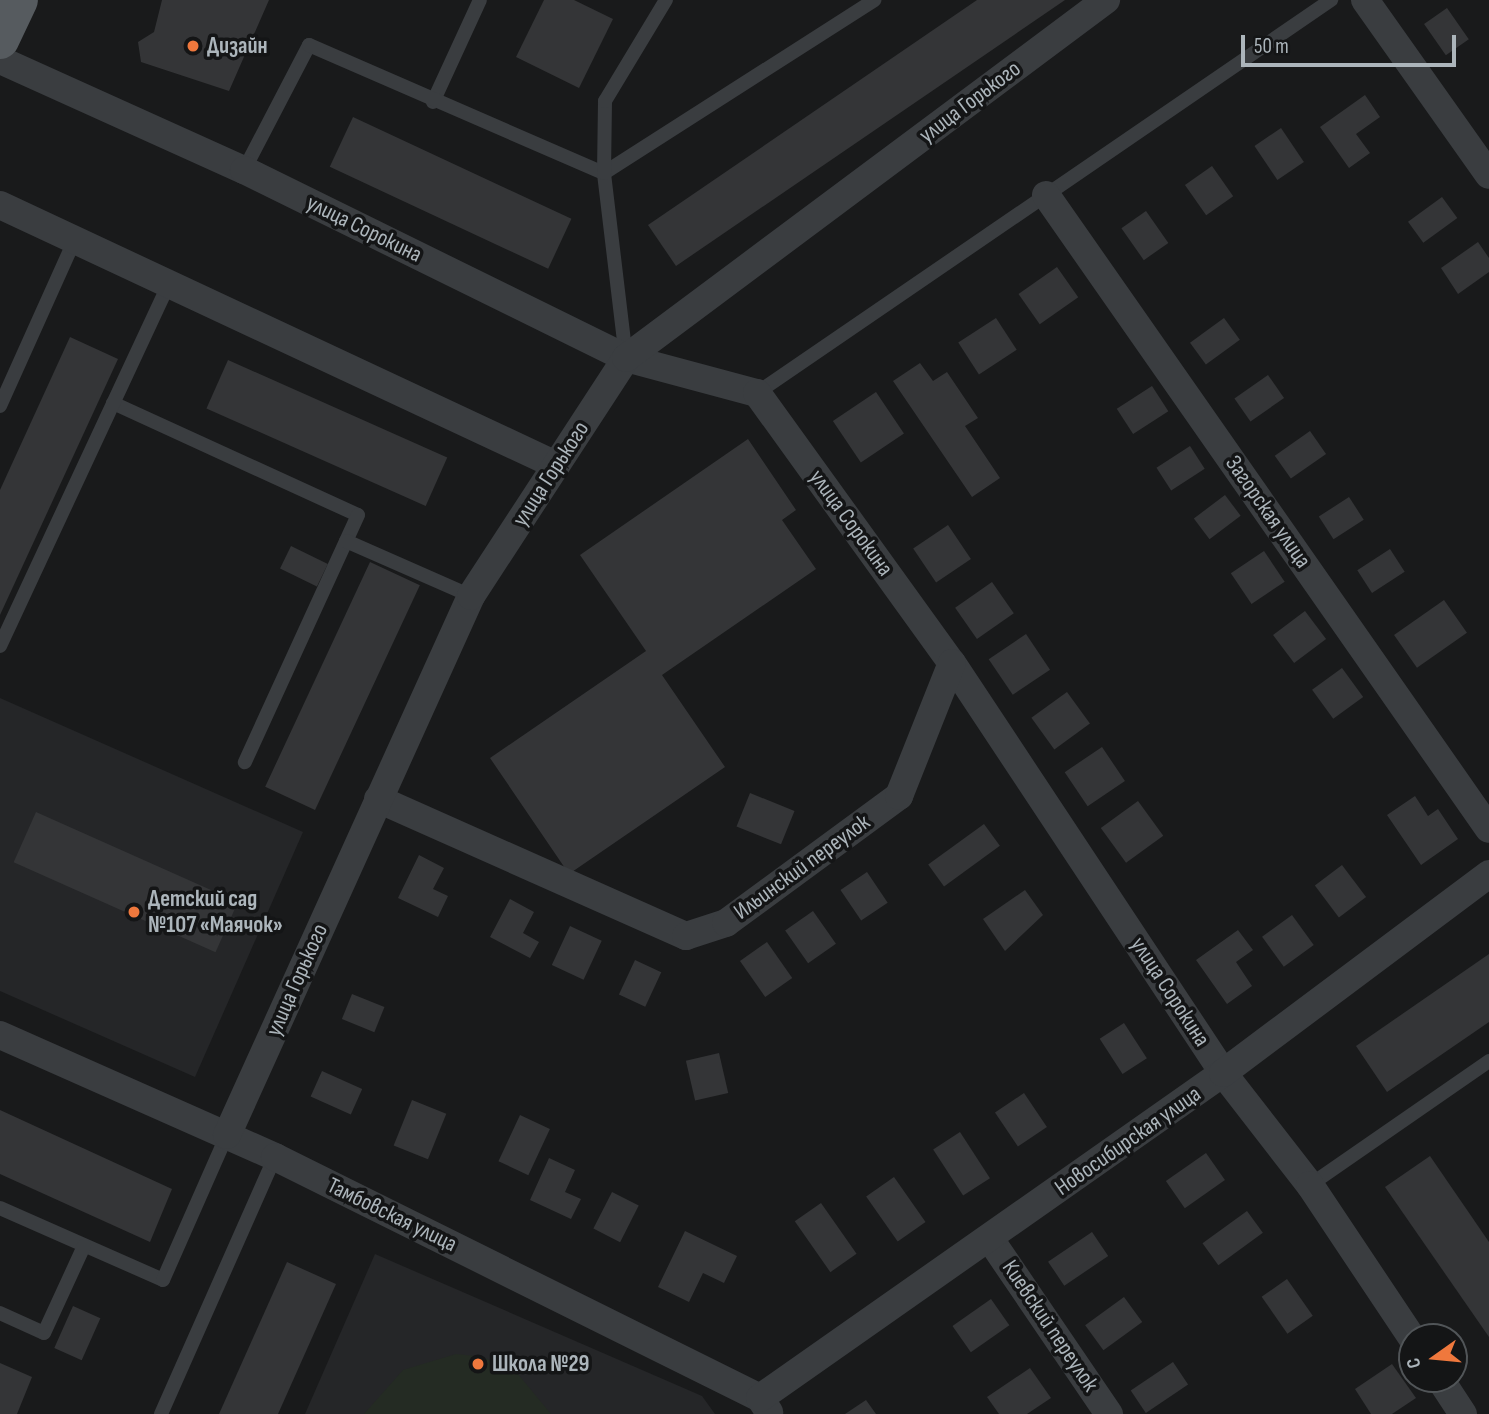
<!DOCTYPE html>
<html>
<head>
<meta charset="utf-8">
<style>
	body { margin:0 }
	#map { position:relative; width:1489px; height:1414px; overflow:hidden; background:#191a1b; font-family:"Sofia Sans Condensed",sans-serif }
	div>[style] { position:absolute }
	.built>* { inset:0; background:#252628 }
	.green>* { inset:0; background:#242b23 }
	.building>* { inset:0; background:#343537; transform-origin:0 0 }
	.service>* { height:14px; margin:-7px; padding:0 7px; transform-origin:7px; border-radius:7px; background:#3a3d40 }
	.minor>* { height:28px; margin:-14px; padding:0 14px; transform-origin:14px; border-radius:14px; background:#3a3d40 }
	.primary>* { height:38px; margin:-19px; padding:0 19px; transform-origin:19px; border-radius:19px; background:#565b5f }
	.dots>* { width:19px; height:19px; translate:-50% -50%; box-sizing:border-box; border:4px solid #141516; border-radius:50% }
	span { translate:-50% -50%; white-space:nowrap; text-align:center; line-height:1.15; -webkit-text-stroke:7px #141516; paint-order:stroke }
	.poi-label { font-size:23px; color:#acb5bb; font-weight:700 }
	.left { translate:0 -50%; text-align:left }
	.street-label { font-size:23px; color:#acb5bb }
	.north { position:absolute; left:1398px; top:1323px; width:70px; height:70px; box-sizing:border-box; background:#141516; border:2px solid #515558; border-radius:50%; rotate:255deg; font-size:19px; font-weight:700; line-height:28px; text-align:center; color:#acb5bb }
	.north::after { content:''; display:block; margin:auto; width:24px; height:32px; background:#ef783d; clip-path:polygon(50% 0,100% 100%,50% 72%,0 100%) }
	.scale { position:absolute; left:1241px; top:35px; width:215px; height:32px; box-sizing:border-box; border:4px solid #acb5bb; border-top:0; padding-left:9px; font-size:21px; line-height:24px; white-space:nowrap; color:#acb5bb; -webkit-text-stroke:5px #141516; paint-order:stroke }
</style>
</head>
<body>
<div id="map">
	<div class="built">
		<div style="clip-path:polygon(0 698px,303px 832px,195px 1077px,0 991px)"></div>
		<div style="clip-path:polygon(375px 1254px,702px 1396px,715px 1414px,305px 1414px)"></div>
	</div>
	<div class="green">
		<div style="clip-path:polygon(456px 1354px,483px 1357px,517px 1373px,551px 1414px,364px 1414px,403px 1370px)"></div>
	</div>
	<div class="building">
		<div style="clip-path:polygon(162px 0,269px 0,229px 91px,141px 62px,138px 42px,154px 32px)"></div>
		<div style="clip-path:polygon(544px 0,574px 0,613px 19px,579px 88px,516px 57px)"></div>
		<div style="clip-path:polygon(977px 0,1065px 0,676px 266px,648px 225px)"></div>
		<div style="left:1447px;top:8px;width:38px;height:28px;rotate:55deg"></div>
		<div style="clip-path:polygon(1365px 95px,1380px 117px,1356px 134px,1370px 153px,1349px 168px,1320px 127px)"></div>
		<div style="left:353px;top:117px;width:241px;height:55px;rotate:25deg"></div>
		<div style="left:1281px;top:128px;width:41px;height:32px;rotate:56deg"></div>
		<div style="left:1212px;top:166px;width:37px;height:33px;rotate:55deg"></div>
		<div style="left:1442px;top:197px;width:26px;height:42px;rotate:54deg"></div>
		<div style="left:1146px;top:211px;width:39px;height:30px;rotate:55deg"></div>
		<div style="clip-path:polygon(1478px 242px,1489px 258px,1489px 272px,1458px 294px,1441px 268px)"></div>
		<div style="left:1057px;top:267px;width:37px;height:47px;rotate:55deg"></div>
		<div style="left:996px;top:318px;width:38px;height:45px;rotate:57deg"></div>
		<div style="left:1224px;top:318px;width:27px;height:42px;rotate:54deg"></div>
		<div style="clip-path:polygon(70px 337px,118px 359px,0 615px,0 490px)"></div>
		<div style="left:228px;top:360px;width:240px;height:53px;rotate:24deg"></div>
		<div style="clip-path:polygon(920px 363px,933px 381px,947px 372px,978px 418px,965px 426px,1000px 478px,972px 497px,893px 381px)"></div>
		<div style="left:1268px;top:375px;width:28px;height:41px;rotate:55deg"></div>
		<div style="left:1152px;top:386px;width:30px;height:42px;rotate:57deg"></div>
		<div style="left:876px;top:392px;width:50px;height:52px;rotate:56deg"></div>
		<div style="left:1310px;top:431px;width:28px;height:43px;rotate:55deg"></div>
		<div style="clip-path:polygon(748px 439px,796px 510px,782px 520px,816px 569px,662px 675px,725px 767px,569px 874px,490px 758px,646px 651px,580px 555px)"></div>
		<div style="left:1190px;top:446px;width:27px;height:40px;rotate:57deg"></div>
		<div style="left:1225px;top:495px;width:26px;height:39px;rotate:53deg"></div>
		<div style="left:1349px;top:497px;width:27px;height:36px;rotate:57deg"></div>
		<div style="left:948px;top:525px;width:41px;height:42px;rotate:56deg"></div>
		<div style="left:291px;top:546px;width:41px;height:25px;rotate:26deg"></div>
		<div style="left:1390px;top:549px;width:27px;height:39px;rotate:57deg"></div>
		<div style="left:1264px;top:551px;width:37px;height:40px;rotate:56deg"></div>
		<div style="left:370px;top:562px;width:55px;height:248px;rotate:25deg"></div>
		<div style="left:992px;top:582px;width:38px;height:45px;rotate:55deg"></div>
		<div style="left:1444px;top:600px;width:40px;height:61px;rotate:55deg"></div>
		<div style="left:1305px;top:611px;width:35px;height:40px;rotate:53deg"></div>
		<div style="left:1026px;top:634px;width:43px;height:45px;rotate:56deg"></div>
		<div style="left:1342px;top:668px;width:36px;height:37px;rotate:54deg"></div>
		<div style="left:1067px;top:692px;width:39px;height:44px;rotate:54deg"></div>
		<div style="left:1102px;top:747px;width:41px;height:45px;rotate:56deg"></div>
		<div style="left:750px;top:793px;width:48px;height:36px;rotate:22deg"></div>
		<div style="clip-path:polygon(1415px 796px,1428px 816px,1438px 809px,1458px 839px,1421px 865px,1387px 815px)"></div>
		<div style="left:1138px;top:801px;width:43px;height:46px;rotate:54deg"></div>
		<div style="left:36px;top:812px;width:221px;height:55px;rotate:24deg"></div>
		<div style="left:984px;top:824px;width:27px;height:69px;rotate:54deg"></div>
		<div style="clip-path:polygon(419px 855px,444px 868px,433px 889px,448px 896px,438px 917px,398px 898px)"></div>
		<div style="left:1342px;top:865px;width:40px;height:34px;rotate:53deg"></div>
		<div style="left:867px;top:872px;width:37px;height:32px;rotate:56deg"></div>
		<div style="clip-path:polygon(1025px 890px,1043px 915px,1005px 951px,983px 919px)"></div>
		<div style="clip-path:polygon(510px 899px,534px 912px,523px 933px,539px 942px,530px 958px,490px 937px)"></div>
		<div style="left:813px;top:911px;width:40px;height:34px;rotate:55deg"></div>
		<div style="left:1292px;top:915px;width:37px;height:37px;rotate:54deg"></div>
		<div style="left:570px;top:926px;width:35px;height:43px;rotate:25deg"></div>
		<div style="clip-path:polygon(1238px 930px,1253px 950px,1236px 962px,1252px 986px,1227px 1004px,1196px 960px)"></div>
		<div style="left:767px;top:942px;width:44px;height:33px;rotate:55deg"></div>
		<div style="clip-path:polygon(1489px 954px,1489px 1022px,1387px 1092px,1356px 1046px)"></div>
		<div style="left:635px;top:960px;width:29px;height:38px;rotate:25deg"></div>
		<div style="left:352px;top:994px;width:35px;height:27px;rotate:22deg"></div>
		<div style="left:1124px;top:1023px;width:42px;height:29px;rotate:57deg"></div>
		<div style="left:719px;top:1053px;width:41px;height:34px;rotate:77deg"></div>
		<div style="left:322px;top:1071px;width:44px;height:28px;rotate:24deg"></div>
		<div style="left:1024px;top:1093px;width:41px;height:35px;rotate:56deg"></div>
		<div style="left:412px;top:1100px;width:37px;height:49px;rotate:22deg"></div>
		<div style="clip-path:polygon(0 1110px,172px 1189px,150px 1242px,0 1174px)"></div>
		<div style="left:520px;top:1115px;width:33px;height:51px;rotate:25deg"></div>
		<div style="left:960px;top:1132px;width:55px;height:32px;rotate:57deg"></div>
		<div style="left:1206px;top:1153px;width:33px;height:49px;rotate:55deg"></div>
		<div style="clip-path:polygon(1430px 1156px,1489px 1242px,1489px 1337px,1385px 1187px)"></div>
		<div style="clip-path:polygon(549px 1158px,575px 1170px,565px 1192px,581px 1199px,571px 1219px,530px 1200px)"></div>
		<div style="left:894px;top:1177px;width:55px;height:34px;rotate:55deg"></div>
		<div style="left:612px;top:1192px;width:30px;height:41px;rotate:27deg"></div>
		<div style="left:821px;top:1203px;width:62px;height:32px;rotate:55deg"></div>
		<div style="left:1247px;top:1211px;width:27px;height:55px;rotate:54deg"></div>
		<div style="clip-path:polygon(685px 1231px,737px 1256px,724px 1283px,703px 1273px,689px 1302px,658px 1287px)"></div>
		<div style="left:1092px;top:1232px;width:29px;height:53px;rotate:56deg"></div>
		<div style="clip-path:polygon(287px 1262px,336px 1284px,278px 1414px,219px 1414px)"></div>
		<div style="left:1287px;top:1279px;width:45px;height:31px;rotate:55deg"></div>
		<div style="left:1124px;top:1297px;width:31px;height:48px;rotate:54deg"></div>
		<div style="left:991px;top:1299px;width:32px;height:47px;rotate:55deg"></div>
		<div style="left:73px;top:1306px;width:30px;height:46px;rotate:24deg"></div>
		<div style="left:1173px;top:1362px;width:27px;height:51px;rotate:56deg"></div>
		<div style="clip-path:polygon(0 1363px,32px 1377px,17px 1414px,0 1414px)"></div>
		<div style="clip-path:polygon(1392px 1364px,1416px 1398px,1392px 1414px,1371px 1414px,1355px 1389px)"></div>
		<div style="clip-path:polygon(1030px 1368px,1051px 1398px,1027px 1414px,999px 1414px,987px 1397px)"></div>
		<div style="clip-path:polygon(866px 1400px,876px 1414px,845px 1414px)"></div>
	</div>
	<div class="service">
		<div style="left:433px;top:102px;width:112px;rotate:-65.3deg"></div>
		<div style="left:244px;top:170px;width:141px;rotate:-62.5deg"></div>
		<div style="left:309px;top:45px;width:322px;rotate:23.5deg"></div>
		<div style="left:604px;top:173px;width:321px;rotate:-32.6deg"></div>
		<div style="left:626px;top:358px;width:186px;rotate:-96.8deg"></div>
		<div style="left:604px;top:173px;width:72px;rotate:-89.2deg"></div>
		<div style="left:605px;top:101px;width:118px;rotate:-58.9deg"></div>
		<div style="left:757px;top:393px;width:696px;rotate:-34.4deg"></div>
		<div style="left:113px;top:403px;width:269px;rotate:24.6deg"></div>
		<div style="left:358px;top:515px;width:272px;rotate:114.6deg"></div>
		<div style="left:0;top:406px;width:183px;rotate:-65.8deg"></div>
		<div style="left:346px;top:541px;width:137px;rotate:23.7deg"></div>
		<div style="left:0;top:646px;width:398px;rotate:-65deg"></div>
		<div style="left:1310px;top:1185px;width:218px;rotate:-34.7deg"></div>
		<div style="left:0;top:1208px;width:178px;rotate:23.8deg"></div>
		<div style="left:163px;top:1280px;width:158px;rotate:-66.2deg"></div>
		<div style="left:0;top:1313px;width:48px;rotate:24.4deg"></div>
		<div style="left:44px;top:1333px;width:96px;rotate:-65.3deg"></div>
		<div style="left:161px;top:1414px;width:281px;rotate:-66.1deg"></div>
	</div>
	<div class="minor">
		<div style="left:1365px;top:0;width:214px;rotate:54.7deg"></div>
		<div style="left:0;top:60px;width:268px;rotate:24.3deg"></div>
		<div style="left:244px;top:170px;width:426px;rotate:26.2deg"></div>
		<div style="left:626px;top:358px;width:136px;rotate:15deg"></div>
		<div style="left:757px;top:393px;width:333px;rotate:54.2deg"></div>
		<div style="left:952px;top:663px;width:491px;rotate:56.5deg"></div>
		<div style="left:1223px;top:1073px;width:142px;rotate:52.2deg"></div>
		<div style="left:1310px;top:1185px;width:184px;rotate:56.3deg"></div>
		<div style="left:1046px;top:195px;width:773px;rotate:55.06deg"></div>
		<div style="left:0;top:205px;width:614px;rotate:25.06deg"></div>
		<div style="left:378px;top:799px;width:337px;rotate:24deg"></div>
		<div style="left:686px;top:936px;width:42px;rotate:-18deg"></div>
		<div style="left:726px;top:923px;width:215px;rotate:-36.3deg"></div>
		<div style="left:899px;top:796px;width:143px;rotate:-68.3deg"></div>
		<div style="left:0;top:1035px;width:301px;rotate:23.9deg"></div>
		<div style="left:275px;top:1157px;width:542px;rotate:26.42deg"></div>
		<div style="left:760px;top:1398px;width:17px;rotate:57deg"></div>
		<div style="left:227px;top:1135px;width:592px;rotate:-65.64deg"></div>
		<div style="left:471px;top:596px;width:284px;rotate:-56.9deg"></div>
		<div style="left:626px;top:358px;width:599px;rotate:-36.72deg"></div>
		<div style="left:990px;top:1239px;width:212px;rotate:55.8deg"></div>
		<div style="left:1440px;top:1379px;width:42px;rotate:56.7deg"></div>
		<div style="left:760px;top:1398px;width:566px;rotate:-35.07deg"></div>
		<div style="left:1223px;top:1073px;width:332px;rotate:-36.8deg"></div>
	</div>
	<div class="primary">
		<div style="left:0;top:40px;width:44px;rotate:-64.6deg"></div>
	</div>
	<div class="dots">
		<div style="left:193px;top:46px;background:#ef783d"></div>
		<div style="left:134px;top:912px;background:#ef783d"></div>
		<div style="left:478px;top:1364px;background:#ef783d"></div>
	</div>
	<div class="poi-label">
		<span class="left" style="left:207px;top:46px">Дизайн</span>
		<span class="left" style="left:148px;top:912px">Детский сад<br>№107 «Маячок»</span>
		<span class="left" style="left:492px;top:1364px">Школа №29</span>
	</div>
	<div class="street-label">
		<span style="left:970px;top:102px;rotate:-37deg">улица Горького</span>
		<span style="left:364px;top:229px;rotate:26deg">улица Сорокина</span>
		<span style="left:551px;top:474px;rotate:-57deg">улица Горького</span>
		<span style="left:1268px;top:512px;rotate:55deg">Загорская улица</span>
		<span style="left:851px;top:523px;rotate:54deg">улица Сорокина</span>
		<span style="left:802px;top:867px;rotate:-36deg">Ильинский переулок</span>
		<span style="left:297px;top:980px;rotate:-66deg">улица Горького</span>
		<span style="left:1170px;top:992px;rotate:57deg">улица Сорокина</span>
		<span style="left:1128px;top:1141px;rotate:-35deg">Новосибирская улица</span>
		<span style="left:392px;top:1215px;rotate:26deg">Тамбовская улица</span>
		<span style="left:1050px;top:1326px;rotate:56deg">Киевский переулок</span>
	</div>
	<div class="north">С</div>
	<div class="scale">50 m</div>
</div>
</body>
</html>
